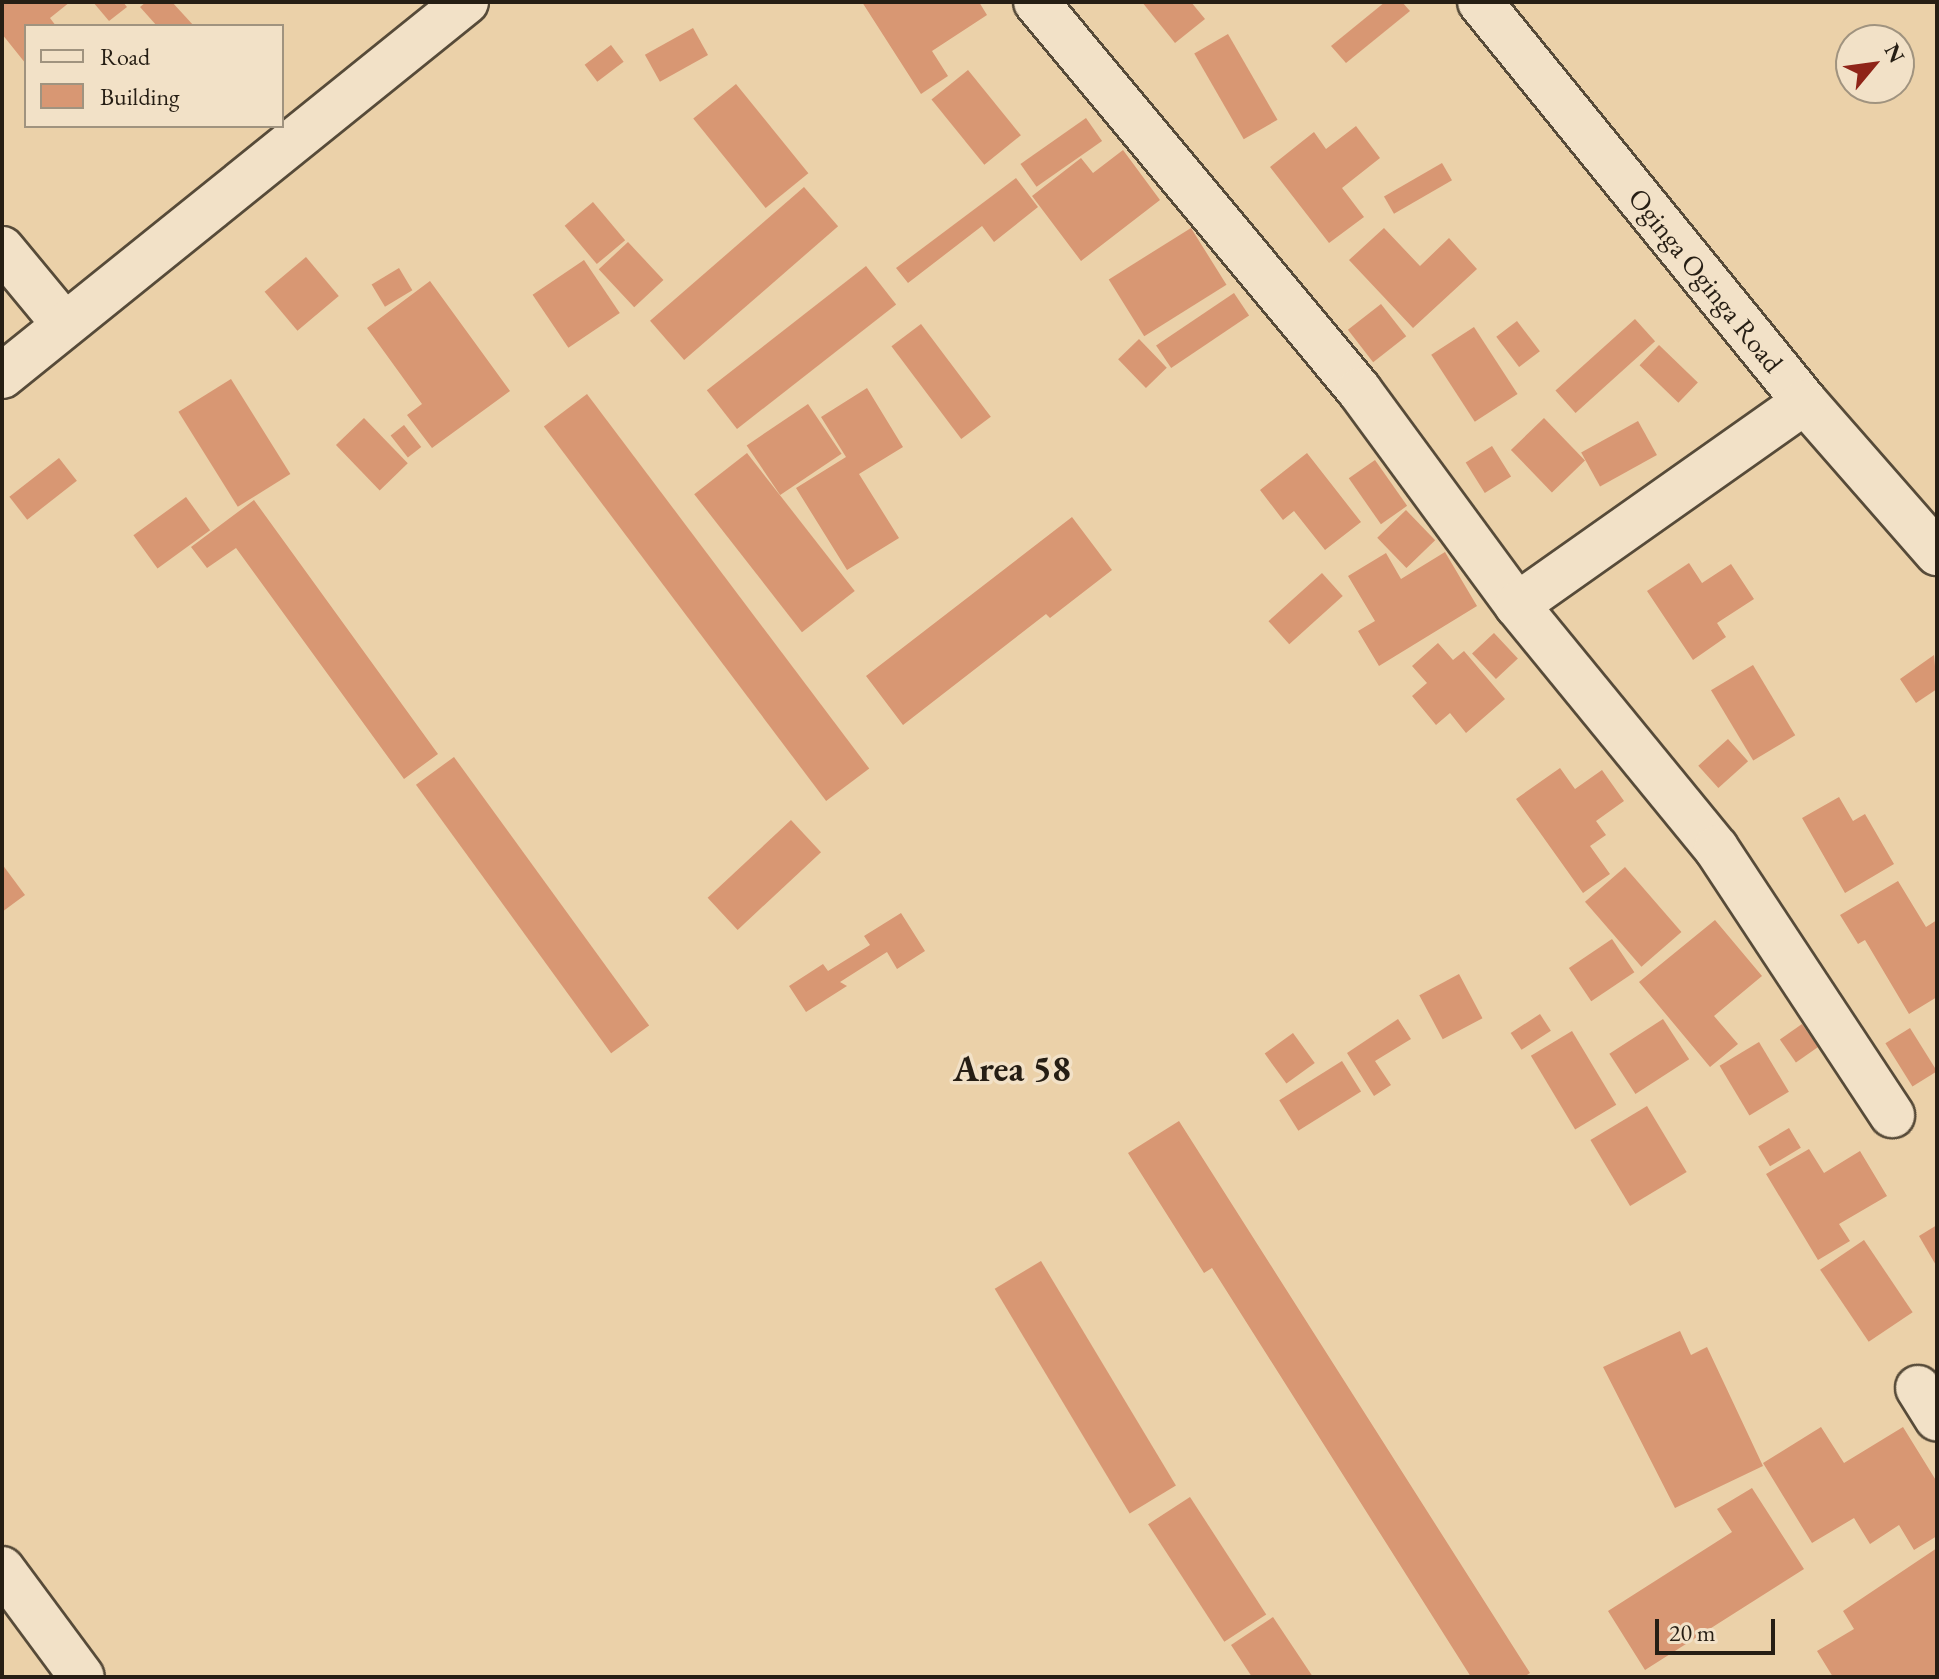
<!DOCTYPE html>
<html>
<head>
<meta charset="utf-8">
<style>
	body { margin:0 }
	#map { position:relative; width:1939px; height:1679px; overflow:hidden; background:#ebd1a9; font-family:"EB Garamond",serif }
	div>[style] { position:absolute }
	.building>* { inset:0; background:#d89773; transform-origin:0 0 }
	.roads { filter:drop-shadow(2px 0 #574b39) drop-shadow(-2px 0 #574b39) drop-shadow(0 2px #574b39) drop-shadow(0 -2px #574b39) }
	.minor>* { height:44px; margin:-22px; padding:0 22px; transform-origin:22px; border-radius:22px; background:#f2e1c7 }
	span { translate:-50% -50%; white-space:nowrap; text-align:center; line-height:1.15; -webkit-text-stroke:7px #f2e1c7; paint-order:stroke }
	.street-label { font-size:28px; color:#261e14 }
	.district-label { font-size:36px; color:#261e14; font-weight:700 }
	.frame { position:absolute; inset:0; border:4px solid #261e14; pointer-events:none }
	.legend { position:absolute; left:24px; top:24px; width:260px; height:104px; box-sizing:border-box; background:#f2e1c7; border:2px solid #a0937f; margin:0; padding:10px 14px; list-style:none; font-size:24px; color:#261e14 }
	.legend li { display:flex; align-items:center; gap:16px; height:40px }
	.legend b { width:40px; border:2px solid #a0937f }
	.north { position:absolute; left:1835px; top:24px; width:80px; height:80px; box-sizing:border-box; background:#f2e1c7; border:2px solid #a0937f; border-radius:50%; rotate:61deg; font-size:22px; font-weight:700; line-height:32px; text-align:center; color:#261e14 }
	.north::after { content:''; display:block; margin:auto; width:28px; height:36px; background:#8f2418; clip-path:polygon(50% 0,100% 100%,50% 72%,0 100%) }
	.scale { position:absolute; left:1655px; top:1619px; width:120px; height:36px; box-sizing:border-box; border:4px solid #261e14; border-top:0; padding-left:10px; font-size:24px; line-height:28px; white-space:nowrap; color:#261e14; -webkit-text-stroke:6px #f2e1c7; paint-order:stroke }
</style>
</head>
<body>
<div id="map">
	<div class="building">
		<div style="clip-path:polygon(2px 2px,70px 2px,50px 18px,56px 26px,26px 26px,26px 64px,2px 34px)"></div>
		<div style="clip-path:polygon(93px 2px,123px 2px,127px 7px,109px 21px)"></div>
		<div style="clip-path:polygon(146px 2px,172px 2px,194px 26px,157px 26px,140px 7px)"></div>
		<div style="clip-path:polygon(862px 2px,979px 2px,987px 15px,932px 51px,948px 76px,921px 94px)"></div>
		<div style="clip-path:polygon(1142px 2px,1191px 2px,1205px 19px,1175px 43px)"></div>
		<div style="clip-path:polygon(1385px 2px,1402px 2px,1410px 11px,1346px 63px,1331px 46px)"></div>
		<div style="left:693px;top:28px;width:31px;height:55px;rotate:61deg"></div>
		<div style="left:1228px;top:34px;width:99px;height:39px;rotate:60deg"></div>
		<div style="left:611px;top:45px;width:21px;height:33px;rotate:53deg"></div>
		<div style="left:968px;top:70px;width:84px;height:47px;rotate:51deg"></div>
		<div style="left:736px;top:84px;width:115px;height:55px;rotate:51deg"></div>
		<div style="left:1086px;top:118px;width:28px;height:80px;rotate:55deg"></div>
		<div style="clip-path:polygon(1356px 126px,1380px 158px,1342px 188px,1364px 217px,1329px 243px,1270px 167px,1314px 132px,1326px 149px)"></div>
		<div style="clip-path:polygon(1123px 150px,1160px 200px,1081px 261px,1032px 196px,1081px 158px,1093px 173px)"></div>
		<div style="left:1442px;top:163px;width:20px;height:67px;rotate:60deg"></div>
		<div style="clip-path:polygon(1016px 178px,1038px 207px,994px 242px,982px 226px,908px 283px,896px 268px)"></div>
		<div style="left:804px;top:187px;width:52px;height:204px;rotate:49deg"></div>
		<div style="left:593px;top:202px;width:50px;height:37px;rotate:50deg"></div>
		<div style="left:1191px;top:228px;width:67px;height:97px;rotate:58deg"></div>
		<div style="clip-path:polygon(1384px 228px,1420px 266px,1449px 238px,1477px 269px,1413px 328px,1349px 260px)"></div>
		<div style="left:628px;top:242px;width:52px;height:40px;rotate:47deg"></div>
		<div style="left:306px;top:257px;width:51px;height:54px;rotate:50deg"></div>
		<div style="left:584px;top:260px;width:64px;height:62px;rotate:56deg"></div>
		<div style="left:866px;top:266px;width:49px;height:202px;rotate:52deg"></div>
		<div style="left:399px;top:268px;width:26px;height:32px;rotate:59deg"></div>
		<div style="clip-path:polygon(430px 281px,510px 391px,432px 448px,407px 415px,422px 404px,367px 328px)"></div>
		<div style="left:1234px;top:293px;width:27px;height:94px;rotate:56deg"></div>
		<div style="left:1381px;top:304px;width:41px;height:42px;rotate:52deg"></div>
		<div style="left:1635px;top:319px;width:30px;height:107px;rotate:48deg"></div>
		<div style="left:1517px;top:321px;width:38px;height:26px;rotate:53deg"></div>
		<div style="left:921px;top:324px;width:116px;height:37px;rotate:53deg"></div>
		<div style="left:1474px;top:327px;width:80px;height:51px;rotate:57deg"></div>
		<div style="left:1139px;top:339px;width:40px;height:29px;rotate:46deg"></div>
		<div style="left:1659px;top:345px;width:54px;height:28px;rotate:44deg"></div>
		<div style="left:231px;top:379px;width:112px;height:62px;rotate:58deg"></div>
		<div style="clip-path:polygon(867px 388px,903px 447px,859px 474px,899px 538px,847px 570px,796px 488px,846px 457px,821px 417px)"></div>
		<div style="left:587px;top:394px;width:469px;height:54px;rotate:53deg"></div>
		<div style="left:808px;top:404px;width:60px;height:74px;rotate:56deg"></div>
		<div style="left:364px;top:418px;width:63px;height:39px;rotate:46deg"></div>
		<div style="left:1544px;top:418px;width:59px;height:46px;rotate:46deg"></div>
		<div style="left:1638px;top:421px;width:39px;height:65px;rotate:61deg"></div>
		<div style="left:404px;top:425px;width:28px;height:17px;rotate:52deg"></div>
		<div style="left:1492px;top:446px;width:36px;height:31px;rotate:58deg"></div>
		<div style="left:747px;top:453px;width:175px;height:67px;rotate:52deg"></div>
		<div style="clip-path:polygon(1307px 453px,1361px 522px,1325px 550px,1294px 511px,1283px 520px,1260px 490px)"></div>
		<div style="left:59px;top:458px;width:29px;height:63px;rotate:52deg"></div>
		<div style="left:1375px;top:460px;width:56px;height:32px;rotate:55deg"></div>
		<div style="left:186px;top:497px;width:41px;height:65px;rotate:54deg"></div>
		<div style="clip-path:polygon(254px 500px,438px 754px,404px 779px,236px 548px,207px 568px,191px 547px)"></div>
		<div style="left:1406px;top:510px;width:42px;height:40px;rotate:46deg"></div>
		<div style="clip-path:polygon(1072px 517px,1112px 570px,1050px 618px,1046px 614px,903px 725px,866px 676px)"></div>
		<div style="clip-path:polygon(1445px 552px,1477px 606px,1379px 666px,1358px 631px,1375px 621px,1348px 576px,1386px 553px,1401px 579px)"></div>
		<div style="clip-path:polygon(1689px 563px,1702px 583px,1731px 564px,1754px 599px,1717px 623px,1726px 637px,1693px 660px,1647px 591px)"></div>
		<div style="left:1322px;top:573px;width:31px;height:72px;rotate:48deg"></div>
		<div style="left:1494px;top:633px;width:35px;height:30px;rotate:47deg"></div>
		<div style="clip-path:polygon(1438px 643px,1453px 660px,1464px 651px,1505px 699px,1466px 733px,1450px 713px,1436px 725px,1412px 696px,1427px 683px,1412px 666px)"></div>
		<div style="clip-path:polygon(1934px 655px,1937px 689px,1916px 703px,1900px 679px)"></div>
		<div style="left:1753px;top:665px;width:82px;height:49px;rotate:59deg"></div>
		<div style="left:1728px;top:739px;width:30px;height:40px;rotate:48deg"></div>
		<div style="left:454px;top:757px;width:332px;height:47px;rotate:54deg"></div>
		<div style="clip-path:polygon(1560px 768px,1575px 789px,1602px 770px,1624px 801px,1596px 821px,1606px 835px,1590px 846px,1610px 874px,1583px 893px,1516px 799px)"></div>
		<div style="clip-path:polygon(1839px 797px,1853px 821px,1865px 814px,1894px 864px,1845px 893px,1802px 818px)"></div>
		<div style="left:791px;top:820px;width:44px;height:114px;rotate:47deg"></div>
		<div style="clip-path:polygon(2px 864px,25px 895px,2px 912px)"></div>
		<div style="left:1625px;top:867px;width:86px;height:53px;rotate:49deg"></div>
		<div style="clip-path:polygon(1898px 881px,1926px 927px,1937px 920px,1937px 997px,1909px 1014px,1865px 940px,1858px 944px,1840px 915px)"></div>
		<div style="clip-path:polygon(901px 913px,925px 951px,897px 969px,887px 952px,840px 982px,847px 986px,806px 1012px,789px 986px,823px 964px,828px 971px,870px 945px,864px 936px)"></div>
		<div style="clip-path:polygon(1715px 920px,1762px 976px,1714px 1016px,1738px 1044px,1710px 1067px,1639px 982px)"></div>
		<div style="left:1612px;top:939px;width:40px;height:52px;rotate:56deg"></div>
		<div style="left:1459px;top:974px;width:50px;height:45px;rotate:62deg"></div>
		<div style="left:1540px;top:1014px;width:20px;height:35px;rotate:57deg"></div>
		<div style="clip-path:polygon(1398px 1019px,1411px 1039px,1375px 1061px,1391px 1085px,1374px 1096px,1347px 1053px)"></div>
		<div style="left:1663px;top:1019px;width:48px;height:64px;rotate:57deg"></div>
		<div style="left:1802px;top:1024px;width:28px;height:27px;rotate:55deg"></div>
		<div style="left:1910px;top:1028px;width:51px;height:29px;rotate:58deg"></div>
		<div style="left:1572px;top:1031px;width:86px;height:48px;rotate:59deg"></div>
		<div style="left:1293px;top:1033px;width:37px;height:35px;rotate:54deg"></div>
		<div style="left:1759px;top:1042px;width:58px;height:46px;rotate:59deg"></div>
		<div style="left:1342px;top:1061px;width:36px;height:74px;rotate:58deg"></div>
		<div style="left:1647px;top:1106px;width:77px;height:66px;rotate:59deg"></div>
		<div style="clip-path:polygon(1179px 1121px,1530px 1673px,1524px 1677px,1471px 1677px,1212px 1268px,1204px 1273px,1128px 1153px)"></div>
		<div style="left:1789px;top:1128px;width:23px;height:36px;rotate:59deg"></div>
		<div style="clip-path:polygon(1809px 1149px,1824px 1173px,1860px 1151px,1887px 1196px,1839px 1224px,1850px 1241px,1818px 1260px,1766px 1174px)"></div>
		<div style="clip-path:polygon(1937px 1225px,1937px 1267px,1919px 1236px)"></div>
		<div style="left:1864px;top:1240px;width:87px;height:53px;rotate:56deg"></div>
		<div style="left:1041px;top:1261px;width:262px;height:54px;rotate:59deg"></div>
		<div style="clip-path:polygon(1680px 1331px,1691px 1355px,1707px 1347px,1763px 1466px,1675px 1508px,1603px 1367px)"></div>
		<div style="clip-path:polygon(1821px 1427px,1844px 1463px,1903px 1427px,1937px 1482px,1937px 1536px,1914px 1550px,1899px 1525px,1870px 1544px,1854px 1518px,1812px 1543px,1763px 1463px)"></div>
		<div style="clip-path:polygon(1752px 1488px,1804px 1569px,1645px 1670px,1608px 1611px,1732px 1532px,1717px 1509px)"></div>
		<div style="left:1190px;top:1497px;width:140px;height:50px;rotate:57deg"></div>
		<div style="clip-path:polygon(1937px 1548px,1937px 1677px,1833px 1677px,1817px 1651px,1854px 1629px,1843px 1611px)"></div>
		<div style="clip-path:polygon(1273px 1617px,1313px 1677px,1252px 1677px,1231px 1645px)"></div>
	</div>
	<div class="roads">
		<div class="minor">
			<div style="left:1036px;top:2px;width:505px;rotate:50.22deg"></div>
			<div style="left:1359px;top:390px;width:267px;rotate:53.7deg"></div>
			<div style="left:1517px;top:605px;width:314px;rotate:50.7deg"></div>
			<div style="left:1716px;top:848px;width:320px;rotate:56.6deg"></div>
			<div style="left:1480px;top:2px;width:515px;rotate:50.91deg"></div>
			<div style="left:1805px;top:402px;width:201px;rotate:48.8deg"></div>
			<div style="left:2px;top:249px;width:97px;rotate:50.4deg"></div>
			<div style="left:2px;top:376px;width:596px;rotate:-38.87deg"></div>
			<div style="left:1517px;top:605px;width:352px;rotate:-35.2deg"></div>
			<div style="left:1918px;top:1388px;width:36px;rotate:58deg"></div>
			<div style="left:2px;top:1569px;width:134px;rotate:53.5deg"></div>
		</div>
	</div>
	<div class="street-label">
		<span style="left:1706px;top:280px;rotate:51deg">Oginga Oginga Road</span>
	</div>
	<div class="district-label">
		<span style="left:1012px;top:1069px">Area 58</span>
	</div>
	<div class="frame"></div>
	<ul class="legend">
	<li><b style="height:10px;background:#f2e1c7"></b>Road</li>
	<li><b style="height:22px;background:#d89773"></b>Building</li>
	</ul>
	<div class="north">N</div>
	<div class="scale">20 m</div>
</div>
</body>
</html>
